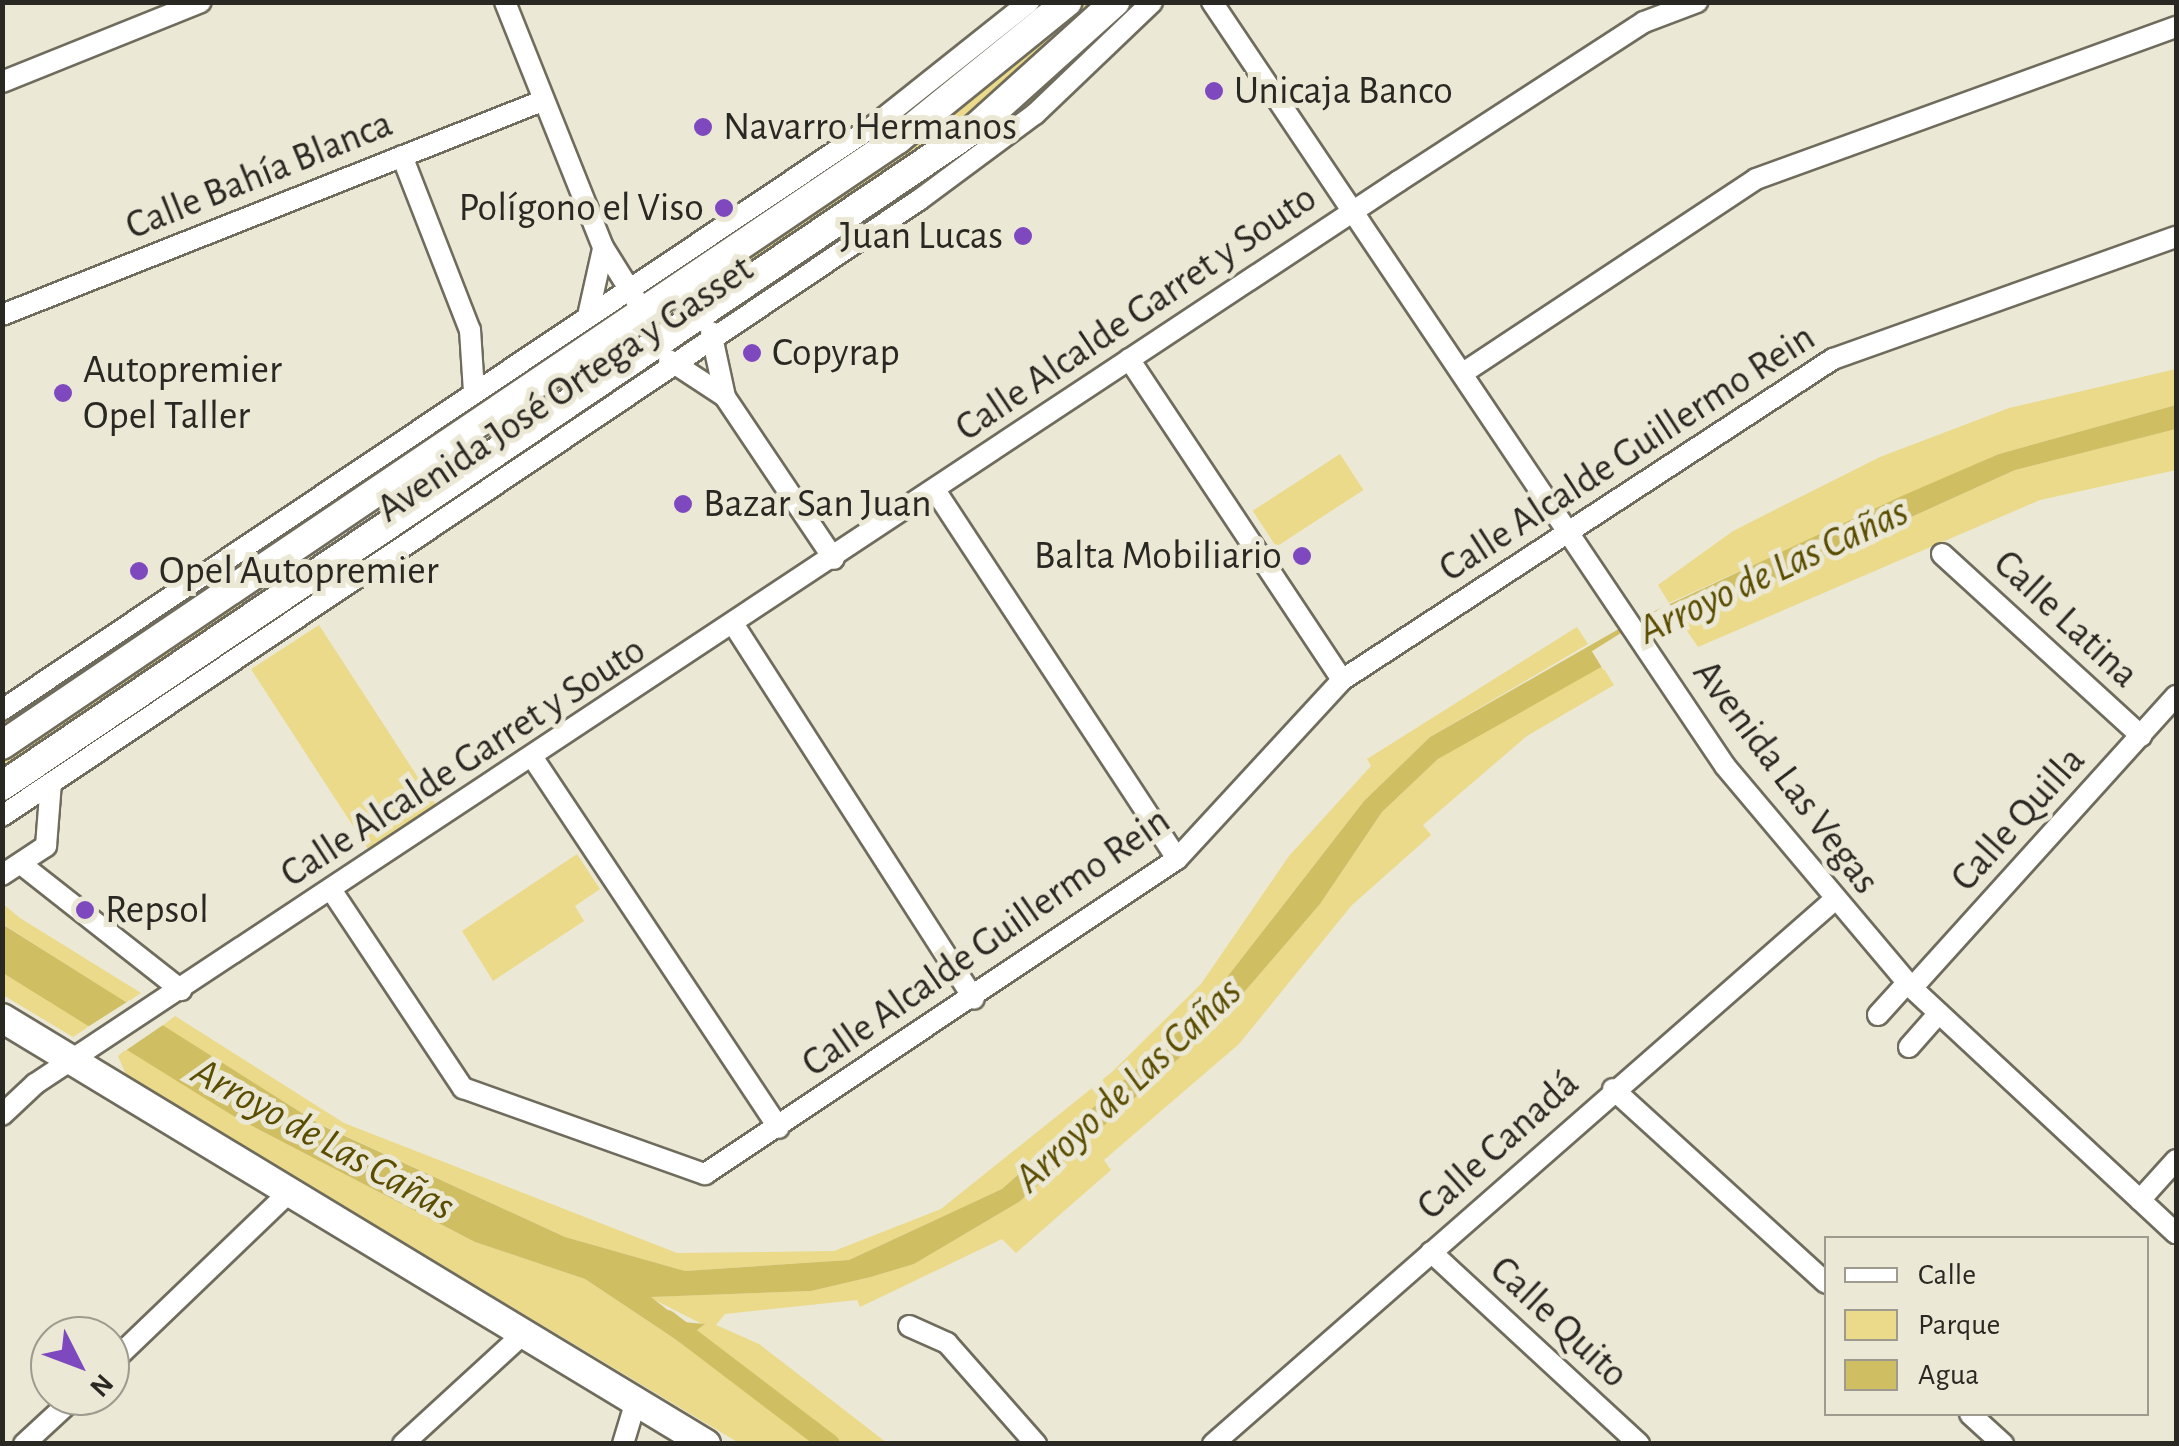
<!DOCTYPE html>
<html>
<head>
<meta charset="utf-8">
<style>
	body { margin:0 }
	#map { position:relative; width:2179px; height:1446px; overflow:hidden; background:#ebe8d6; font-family:"Alegreya Sans",sans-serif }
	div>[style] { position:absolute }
	.green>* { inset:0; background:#eada89; transform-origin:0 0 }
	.water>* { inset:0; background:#d0be62 }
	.pier>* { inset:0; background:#ebe8d6; transform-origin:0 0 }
	.canal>* { height:20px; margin:-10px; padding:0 10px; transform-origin:10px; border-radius:10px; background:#d0be62 }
	.roads { filter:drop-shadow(2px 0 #6f6c5d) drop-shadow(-2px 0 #6f6c5d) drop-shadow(0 2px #6f6c5d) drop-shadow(0 -2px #6f6c5d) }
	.minor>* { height:20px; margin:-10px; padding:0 10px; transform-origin:10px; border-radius:10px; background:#fff }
	.major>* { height:28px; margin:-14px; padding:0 14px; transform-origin:14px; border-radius:14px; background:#fff }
	.dots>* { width:28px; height:28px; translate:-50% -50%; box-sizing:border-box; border:5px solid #ebe8d6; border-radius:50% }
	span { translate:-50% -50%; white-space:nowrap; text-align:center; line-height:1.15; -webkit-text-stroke:10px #ebe8d6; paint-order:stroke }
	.poi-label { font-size:40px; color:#2a2822 }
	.left { translate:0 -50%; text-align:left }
	.right { translate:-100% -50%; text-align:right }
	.street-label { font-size:40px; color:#2a2822 }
	.water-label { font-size:42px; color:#5a4d00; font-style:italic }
	.frame { position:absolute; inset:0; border:5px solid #2a2822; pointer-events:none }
	.legend { position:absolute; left:1824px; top:1236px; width:325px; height:180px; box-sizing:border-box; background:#ebe8d6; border:2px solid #9e9b8e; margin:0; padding:12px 18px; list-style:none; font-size:30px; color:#2a2822 }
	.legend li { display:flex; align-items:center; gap:20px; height:50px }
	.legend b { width:50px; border:2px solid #9e9b8e }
	.north { position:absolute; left:30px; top:1316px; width:100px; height:100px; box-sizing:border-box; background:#ebe8d6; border:2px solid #9e9b8e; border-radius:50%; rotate:132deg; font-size:28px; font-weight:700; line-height:40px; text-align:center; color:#2a2822 }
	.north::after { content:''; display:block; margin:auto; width:35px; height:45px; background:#7e48bf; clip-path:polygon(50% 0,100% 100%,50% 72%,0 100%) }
</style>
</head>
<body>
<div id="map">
	<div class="green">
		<div style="clip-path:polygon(1084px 3px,1099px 3px,976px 110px,732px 277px,727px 267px,970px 102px)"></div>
		<div style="clip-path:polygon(1127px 5px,1133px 10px,1003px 127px,746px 304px,742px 296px)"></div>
		<div style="clip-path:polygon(579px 334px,583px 339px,3px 733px,3px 722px)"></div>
		<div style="clip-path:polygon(2176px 369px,2176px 405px,1999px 454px,1669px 603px,1658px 585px,1733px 531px,1880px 457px,2009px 408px)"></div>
		<div style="clip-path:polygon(631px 373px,635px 378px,3px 807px,3px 796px)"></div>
		<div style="clip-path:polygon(2176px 429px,2176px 470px,2040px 500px,1698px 647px,1681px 622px,2015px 470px)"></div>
		<div style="left:1340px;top:454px;width:43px;height:104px;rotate:57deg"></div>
		<div style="clip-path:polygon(390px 494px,393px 498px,3px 770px,3px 759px)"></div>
		<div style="left:319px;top:625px;width:214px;height:81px;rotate:57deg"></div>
		<div style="clip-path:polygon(1577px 627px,1588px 644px,1430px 737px,1364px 801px,1200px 1012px,1002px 1189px,849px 1260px,685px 1271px,565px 1237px,322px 1125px,162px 1026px,175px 1016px,344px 1123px,677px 1253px,834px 1251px,941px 1209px,1112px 1072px,1201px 984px,1289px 856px,1371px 766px,1367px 759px)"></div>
		<div style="clip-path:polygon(1601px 664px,1614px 685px,1527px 736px,1423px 825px,1431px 835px,1352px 905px,1239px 1044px,1104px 1160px,1111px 1170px,1016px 1253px,1002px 1239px,860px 1307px,857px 1300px,725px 1314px,716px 1325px,759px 1344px,887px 1443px,739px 1443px,127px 1077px,118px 1056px,129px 1047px,235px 1117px,475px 1242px,585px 1279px,681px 1343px,704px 1325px,649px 1297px,811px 1291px,871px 1277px,914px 1264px,1019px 1202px,1216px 1025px,1320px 904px,1382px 812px,1438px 759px)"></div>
		<div style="clip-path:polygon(577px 854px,600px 889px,575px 906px,584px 921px,493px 981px,462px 931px)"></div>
		<div style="clip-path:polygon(2px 903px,20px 918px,141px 993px,126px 1003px,3px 924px)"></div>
		<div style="clip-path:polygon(3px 973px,91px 1025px,73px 1037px,3px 995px)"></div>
	</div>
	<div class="water">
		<div style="clip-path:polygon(2176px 405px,2176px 429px,2015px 470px,1918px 514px,1681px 622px,1438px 759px,1382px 812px,1320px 904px,1216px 1025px,1019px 1202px,914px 1264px,871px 1277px,811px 1291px,651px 1297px,683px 1322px,705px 1324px,681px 1343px,585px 1279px,475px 1242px,235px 1117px,3px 973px,2px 924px,321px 1125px,565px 1237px,685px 1271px,849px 1260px,1002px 1189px,1200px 1012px,1364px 801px,1430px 737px,1631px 622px,1904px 495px,1999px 454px)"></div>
	</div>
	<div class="pier">
		<div style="left:1669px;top:603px;width:22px;height:91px;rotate:58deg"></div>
		<div style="clip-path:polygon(130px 1000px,166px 1023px,125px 1051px,86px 1028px)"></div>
	</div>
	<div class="canal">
		<div style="left:667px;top:1320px;width:205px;rotate:37.3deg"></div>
	</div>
	<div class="roads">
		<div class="minor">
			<div style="left:505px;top:2px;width:264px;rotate:68.2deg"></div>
			<div style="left:603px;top:247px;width:62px;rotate:58.1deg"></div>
			<div style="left:1212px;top:2px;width:920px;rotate:56.12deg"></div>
			<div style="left:1725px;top:766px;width:290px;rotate:49.9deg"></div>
			<div style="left:1912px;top:988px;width:360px;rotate:42.9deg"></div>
			<div style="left:2px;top:82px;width:214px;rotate:-21.9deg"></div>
			<div style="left:402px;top:156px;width:187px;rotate:68.7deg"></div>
			<div style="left:470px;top:330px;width:62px;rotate:86.3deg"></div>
			<div style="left:2px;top:315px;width:581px;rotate:-21.62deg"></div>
			<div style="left:588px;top:316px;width:69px;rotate:-77.4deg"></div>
			<div style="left:711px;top:332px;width:66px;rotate:77.8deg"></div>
			<div style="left:725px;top:397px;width:195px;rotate:56.1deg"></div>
			<div style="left:1129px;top:359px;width:385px;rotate:56.4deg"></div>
			<div style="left:669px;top:360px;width:66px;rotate:33.2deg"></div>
			<div style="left:1463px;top:373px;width:351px;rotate:-33.5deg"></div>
			<div style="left:1756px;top:179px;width:447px;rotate:-19.9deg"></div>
			<div style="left:602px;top:377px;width:66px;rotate:-59.2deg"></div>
			<div style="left:935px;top:490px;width:441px;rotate:56.7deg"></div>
			<div style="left:1942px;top:554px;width:270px;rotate:42.4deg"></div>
			<div style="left:734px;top:625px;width:444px;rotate:57.3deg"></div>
			<div style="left:2px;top:710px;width:1047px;rotate:-33.83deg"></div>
			<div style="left:872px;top:127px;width:201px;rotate:-38.5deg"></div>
			<div style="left:533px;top:758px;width:444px;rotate:56.4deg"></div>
			<div style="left:2px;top:816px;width:1105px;rotate:-33.89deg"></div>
			<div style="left:919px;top:200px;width:144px;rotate:-36.6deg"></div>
			<div style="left:1035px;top:114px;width:162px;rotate:-43.7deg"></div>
			<div style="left:21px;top:864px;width:204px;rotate:38.2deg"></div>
			<div style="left:2px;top:875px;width:53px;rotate:-33.4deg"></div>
			<div style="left:46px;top:846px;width:63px;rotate:-85.5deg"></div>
			<div style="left:332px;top:891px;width:237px;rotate:56.4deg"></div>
			<div style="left:463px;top:1088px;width:257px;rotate:19.6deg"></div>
			<div style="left:705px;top:1174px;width:567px;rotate:-33.72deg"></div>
			<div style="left:1177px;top:859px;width:243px;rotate:-47.3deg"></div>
			<div style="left:1342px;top:680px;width:587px;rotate:-33.18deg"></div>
			<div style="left:1833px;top:359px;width:364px;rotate:-19.6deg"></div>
			<div style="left:1912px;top:988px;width:394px;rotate:-47.9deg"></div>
			<div style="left:1878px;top:1015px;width:43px;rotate:-47.8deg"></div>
			<div style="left:1909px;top:1047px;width:45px;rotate:-48.6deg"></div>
			<div style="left:1613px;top:1089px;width:288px;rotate:42.3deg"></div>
			<div style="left:2px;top:1115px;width:45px;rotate:-43.2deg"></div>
			<div style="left:35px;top:1084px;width:1636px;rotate:-33.51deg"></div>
			<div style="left:1399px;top:181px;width:292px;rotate:-33deg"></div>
			<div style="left:1644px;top:22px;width:57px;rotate:-20.7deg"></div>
			<div style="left:2140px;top:1200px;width:54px;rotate:-48deg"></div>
			<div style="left:1431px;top:1252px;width:283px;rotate:42.7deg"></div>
			<div style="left:909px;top:1326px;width:42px;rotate:24.1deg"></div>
			<div style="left:947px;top:1343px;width:135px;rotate:48.6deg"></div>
			<div style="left:110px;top:1364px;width:245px;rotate:-43.8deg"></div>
			<div style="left:1970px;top:1414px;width:45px;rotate:42.3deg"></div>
			<div style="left:24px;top:1444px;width:71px;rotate:-42.7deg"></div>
			<div style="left:403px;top:1444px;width:163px;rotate:-42.5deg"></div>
			<div style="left:623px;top:1444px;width:45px;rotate:-73.2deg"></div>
			<div style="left:1213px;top:1444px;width:824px;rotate:-41.21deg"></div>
		</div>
		<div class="major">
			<div style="left:2px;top:745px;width:1082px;rotate:-34.07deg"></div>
			<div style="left:898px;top:139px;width:218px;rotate:-39deg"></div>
			<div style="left:2px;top:786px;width:1173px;rotate:-34.06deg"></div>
			<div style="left:974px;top:129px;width:190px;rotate:-42deg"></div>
			<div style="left:2px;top:1018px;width:823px;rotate:31.18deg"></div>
		</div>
	</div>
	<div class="dots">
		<div style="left:1214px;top:91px;background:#7e48bf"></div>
		<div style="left:703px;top:127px;background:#7e48bf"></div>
		<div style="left:724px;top:208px;background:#7e48bf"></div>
		<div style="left:1023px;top:236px;background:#7e48bf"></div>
		<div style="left:752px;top:353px;background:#7e48bf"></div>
		<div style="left:63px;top:393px;background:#7e48bf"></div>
		<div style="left:683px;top:504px;background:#7e48bf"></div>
		<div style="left:1302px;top:556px;background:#7e48bf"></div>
		<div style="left:139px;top:571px;background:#7e48bf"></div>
		<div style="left:85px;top:910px;background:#7e48bf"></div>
	</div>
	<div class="poi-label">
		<span class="left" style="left:1234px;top:91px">Unicaja Banco</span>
		<span class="left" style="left:723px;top:127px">Navarro Hermanos</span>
		<span class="right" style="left:704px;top:208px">Polígono el Viso</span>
		<span class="right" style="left:1003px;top:236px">Juan Lucas</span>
		<span class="left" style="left:772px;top:353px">Copyrap</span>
		<span class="left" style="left:83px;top:393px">Autopremier<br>Opel Taller</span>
		<span class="left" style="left:703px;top:504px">Bazar San Juan</span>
		<span class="right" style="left:1282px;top:556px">Balta Mobiliario</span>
		<span class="left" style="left:159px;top:571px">Opel Autopremier</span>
		<span class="left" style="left:105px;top:910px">Repsol</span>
	</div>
	<div class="street-label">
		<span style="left:259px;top:175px;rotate:-22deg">Calle Bahía Blanca</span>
		<span style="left:1136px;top:313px;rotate:-34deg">Calle Alcalde Garret y Souto</span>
		<span style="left:565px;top:389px;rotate:-34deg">Avenida José Ortega y Gasset</span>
		<span style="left:1627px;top:453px;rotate:-33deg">Calle Alcalde Guillermo Rein</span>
		<span style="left:2066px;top:619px;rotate:43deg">Calle Latina</span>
		<span style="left:463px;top:762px;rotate:-33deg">Calle Alcalde Garret y Souto</span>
		<span style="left:1786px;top:777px;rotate:53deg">Avenida Las Vegas</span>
		<span style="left:2018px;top:819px;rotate:-48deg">Calle Quilla</span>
		<span style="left:986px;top:942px;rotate:-35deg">Calle Alcalde Guillermo Rein</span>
		<span style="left:1498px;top:1145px;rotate:-42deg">Calle Canadá</span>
		<span style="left:1559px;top:1322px;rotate:43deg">Calle Quito</span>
	</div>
	<div class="water-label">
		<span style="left:1773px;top:571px;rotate:-25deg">Arroyo de Las Cañas</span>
		<span style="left:1128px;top:1085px;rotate:-43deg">Arroyo de Las Cañas</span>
		<span style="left:323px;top:1139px;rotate:29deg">Arroyo de Las Cañas</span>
	</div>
	<div class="frame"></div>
	<ul class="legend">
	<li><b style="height:12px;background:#fff"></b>Calle</li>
	<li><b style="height:28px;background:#eada89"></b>Parque</li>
	<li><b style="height:28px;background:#d0be62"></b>Agua</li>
	</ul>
	<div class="north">N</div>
</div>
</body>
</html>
